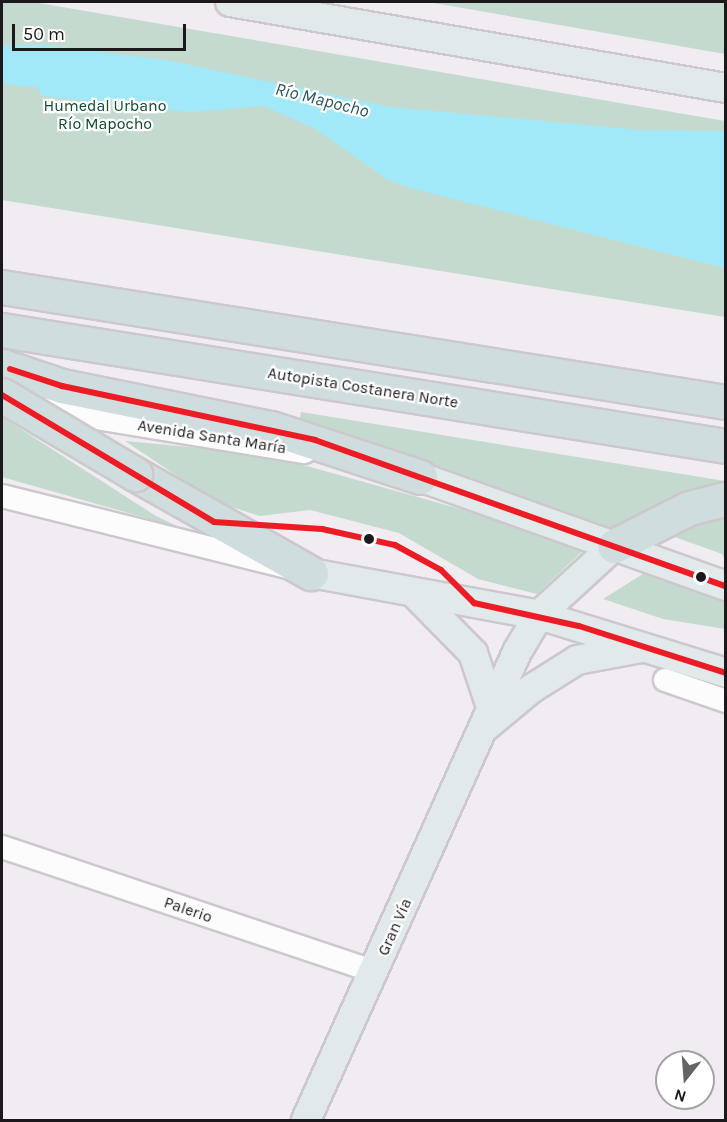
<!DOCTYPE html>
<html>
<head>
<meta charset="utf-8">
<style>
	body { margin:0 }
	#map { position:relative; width:727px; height:1122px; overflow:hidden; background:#f1ecf2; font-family:Karla,sans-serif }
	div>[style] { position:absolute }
	.green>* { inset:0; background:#c4dace }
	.water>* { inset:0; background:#a1e9f8 }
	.roads { filter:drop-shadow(2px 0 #ccc8cd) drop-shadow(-2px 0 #ccc8cd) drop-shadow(0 2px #ccc8cd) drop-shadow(0 -2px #ccc8cd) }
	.minor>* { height:22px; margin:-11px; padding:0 11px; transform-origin:11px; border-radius:11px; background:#fdfcfd }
	.major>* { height:28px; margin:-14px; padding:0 14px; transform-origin:14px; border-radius:14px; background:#e2e9ea }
	.highway>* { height:33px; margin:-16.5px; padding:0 16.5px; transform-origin:16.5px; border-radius:16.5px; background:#d0ddde }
	.bridges { filter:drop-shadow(2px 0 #cdcacd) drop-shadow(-2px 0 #cdcacd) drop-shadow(0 2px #cdcacd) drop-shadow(0 -2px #cdcacd) }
	.highway-bridge>* { height:33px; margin:-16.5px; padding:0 16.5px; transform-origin:16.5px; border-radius:16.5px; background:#d0ddde }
	.bus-1>* { height:6px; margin:-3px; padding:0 3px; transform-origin:3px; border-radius:3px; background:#ed1c24 }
	.dots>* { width:16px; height:16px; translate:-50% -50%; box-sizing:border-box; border:3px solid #fff; border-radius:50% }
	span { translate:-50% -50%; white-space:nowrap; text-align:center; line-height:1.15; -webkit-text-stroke:4.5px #fff; paint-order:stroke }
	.park-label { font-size:16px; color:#0d4a2d }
	.street-label { font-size:16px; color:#1b191c }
	.water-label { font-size:18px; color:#28565f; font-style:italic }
	.frame { position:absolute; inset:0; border:3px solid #1b191c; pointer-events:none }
	.north { position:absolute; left:655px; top:1050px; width:60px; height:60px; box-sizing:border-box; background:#fff; border:2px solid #a4a3a4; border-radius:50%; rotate:197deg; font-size:16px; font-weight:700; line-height:24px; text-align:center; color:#1b191c }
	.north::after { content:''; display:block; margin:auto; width:21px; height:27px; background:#666367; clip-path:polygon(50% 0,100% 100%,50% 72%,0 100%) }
	.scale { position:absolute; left:12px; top:24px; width:174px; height:27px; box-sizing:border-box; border:3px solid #1b191c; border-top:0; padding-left:8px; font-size:18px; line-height:21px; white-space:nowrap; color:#1b191c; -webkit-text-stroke:4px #fff; paint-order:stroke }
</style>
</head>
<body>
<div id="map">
	<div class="green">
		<div style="clip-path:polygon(2px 2px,33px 2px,725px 121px,725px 317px,2px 200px)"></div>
		<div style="clip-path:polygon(428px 2px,725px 2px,725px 54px)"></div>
		<div style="clip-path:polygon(301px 412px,725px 481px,725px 490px,666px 502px,611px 528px,299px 421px)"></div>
		<div style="clip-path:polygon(2px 417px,156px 516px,181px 528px,2px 477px)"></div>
		<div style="clip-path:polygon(125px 441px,264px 454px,589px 545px,537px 594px,478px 579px,399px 533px,310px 510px,260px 516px,216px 502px)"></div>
		<div style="clip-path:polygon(725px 516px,725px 560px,722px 554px,669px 535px)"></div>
		<div style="clip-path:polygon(649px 570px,725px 600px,725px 629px,663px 619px,603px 599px)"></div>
	</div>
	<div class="water">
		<div style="clip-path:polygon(44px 45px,166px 60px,390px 107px,641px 130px,725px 131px,725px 268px,414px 189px,388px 180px,316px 129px,264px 106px,189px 112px,42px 96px,37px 87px,2px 84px,2px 46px)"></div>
	</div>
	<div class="roads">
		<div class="minor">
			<div style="left:35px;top:408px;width:273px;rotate:9.3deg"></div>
			<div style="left:2px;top:496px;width:293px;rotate:14deg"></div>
			<div style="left:665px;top:680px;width:65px;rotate:19deg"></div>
			<div style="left:2px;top:847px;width:393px;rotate:18.5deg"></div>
		</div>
		<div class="major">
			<div style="left:230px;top:2px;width:503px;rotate:9.84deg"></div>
			<div style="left:420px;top:477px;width:325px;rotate:19.6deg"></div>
			<div style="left:311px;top:573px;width:232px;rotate:10.4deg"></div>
			<div style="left:539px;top:615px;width:196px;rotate:17.2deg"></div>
			<div style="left:415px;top:594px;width:83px;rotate:45.5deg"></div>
			<div style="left:473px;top:653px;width:57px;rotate:71.6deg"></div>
			<div style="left:484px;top:728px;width:61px;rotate:-39.7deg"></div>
			<div style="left:531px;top:689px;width:54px;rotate:-32.2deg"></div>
			<div style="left:577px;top:660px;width:66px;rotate:-10.5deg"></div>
			<div style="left:306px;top:1120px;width:513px;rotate:-65.73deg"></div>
			<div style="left:517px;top:652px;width:43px;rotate:-59.3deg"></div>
			<div style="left:539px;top:615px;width:102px;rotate:-42.6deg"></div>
		</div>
		<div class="highway">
			<div style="left:2px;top:287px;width:733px;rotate:9.03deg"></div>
			<div style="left:2px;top:330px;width:733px;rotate:9.1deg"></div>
			<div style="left:2px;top:366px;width:63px;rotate:18.4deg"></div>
			<div style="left:62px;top:386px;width:213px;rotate:11.4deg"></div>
			<div style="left:271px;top:428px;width:157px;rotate:18.2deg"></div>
			<div style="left:135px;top:474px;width:202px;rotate:29.4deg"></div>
			<div style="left:614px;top:546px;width:84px;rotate:-26.9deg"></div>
			<div style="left:689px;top:508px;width:38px;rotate:-14deg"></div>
		</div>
	</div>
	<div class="bridges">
		<div class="highway-bridge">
			<div style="left:2px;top:395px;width:155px;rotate:30.7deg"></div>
		</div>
	</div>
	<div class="bus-1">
		<div style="left:10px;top:369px;width:55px;rotate:18.1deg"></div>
		<div style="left:62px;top:386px;width:259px;rotate:12deg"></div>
		<div style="left:315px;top:440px;width:436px;rotate:19.6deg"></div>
		<div style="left:2px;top:395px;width:247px;rotate:30.9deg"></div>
		<div style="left:214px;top:522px;width:108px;rotate:3.7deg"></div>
		<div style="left:322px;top:529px;width:75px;rotate:12.4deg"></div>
		<div style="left:395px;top:545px;width:52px;rotate:28.5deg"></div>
		<div style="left:441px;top:570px;width:47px;rotate:45deg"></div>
		<div style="left:474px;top:603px;width:107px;rotate:12.4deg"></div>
		<div style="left:579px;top:626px;width:154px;rotate:17.7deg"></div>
	</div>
	<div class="dots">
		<div style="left:369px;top:539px;background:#1b191c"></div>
		<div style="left:701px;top:577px;background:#1b191c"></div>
	</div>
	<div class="park-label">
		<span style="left:105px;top:115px">Humedal Urbano<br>Río Mapocho</span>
	</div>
	<div class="street-label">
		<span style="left:363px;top:388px;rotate:9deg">Autopista Costanera Norte</span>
		<span style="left:212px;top:437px;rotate:9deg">Avenida Santa María</span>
		<span style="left:188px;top:910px;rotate:19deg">Palerio</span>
		<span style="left:395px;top:927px;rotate:-66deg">Gran Vía</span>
	</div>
	<div class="water-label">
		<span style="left:322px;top:100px;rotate:14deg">Río Mapocho</span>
	</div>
	<div class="frame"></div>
	<div class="north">N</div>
	<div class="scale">50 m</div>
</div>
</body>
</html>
